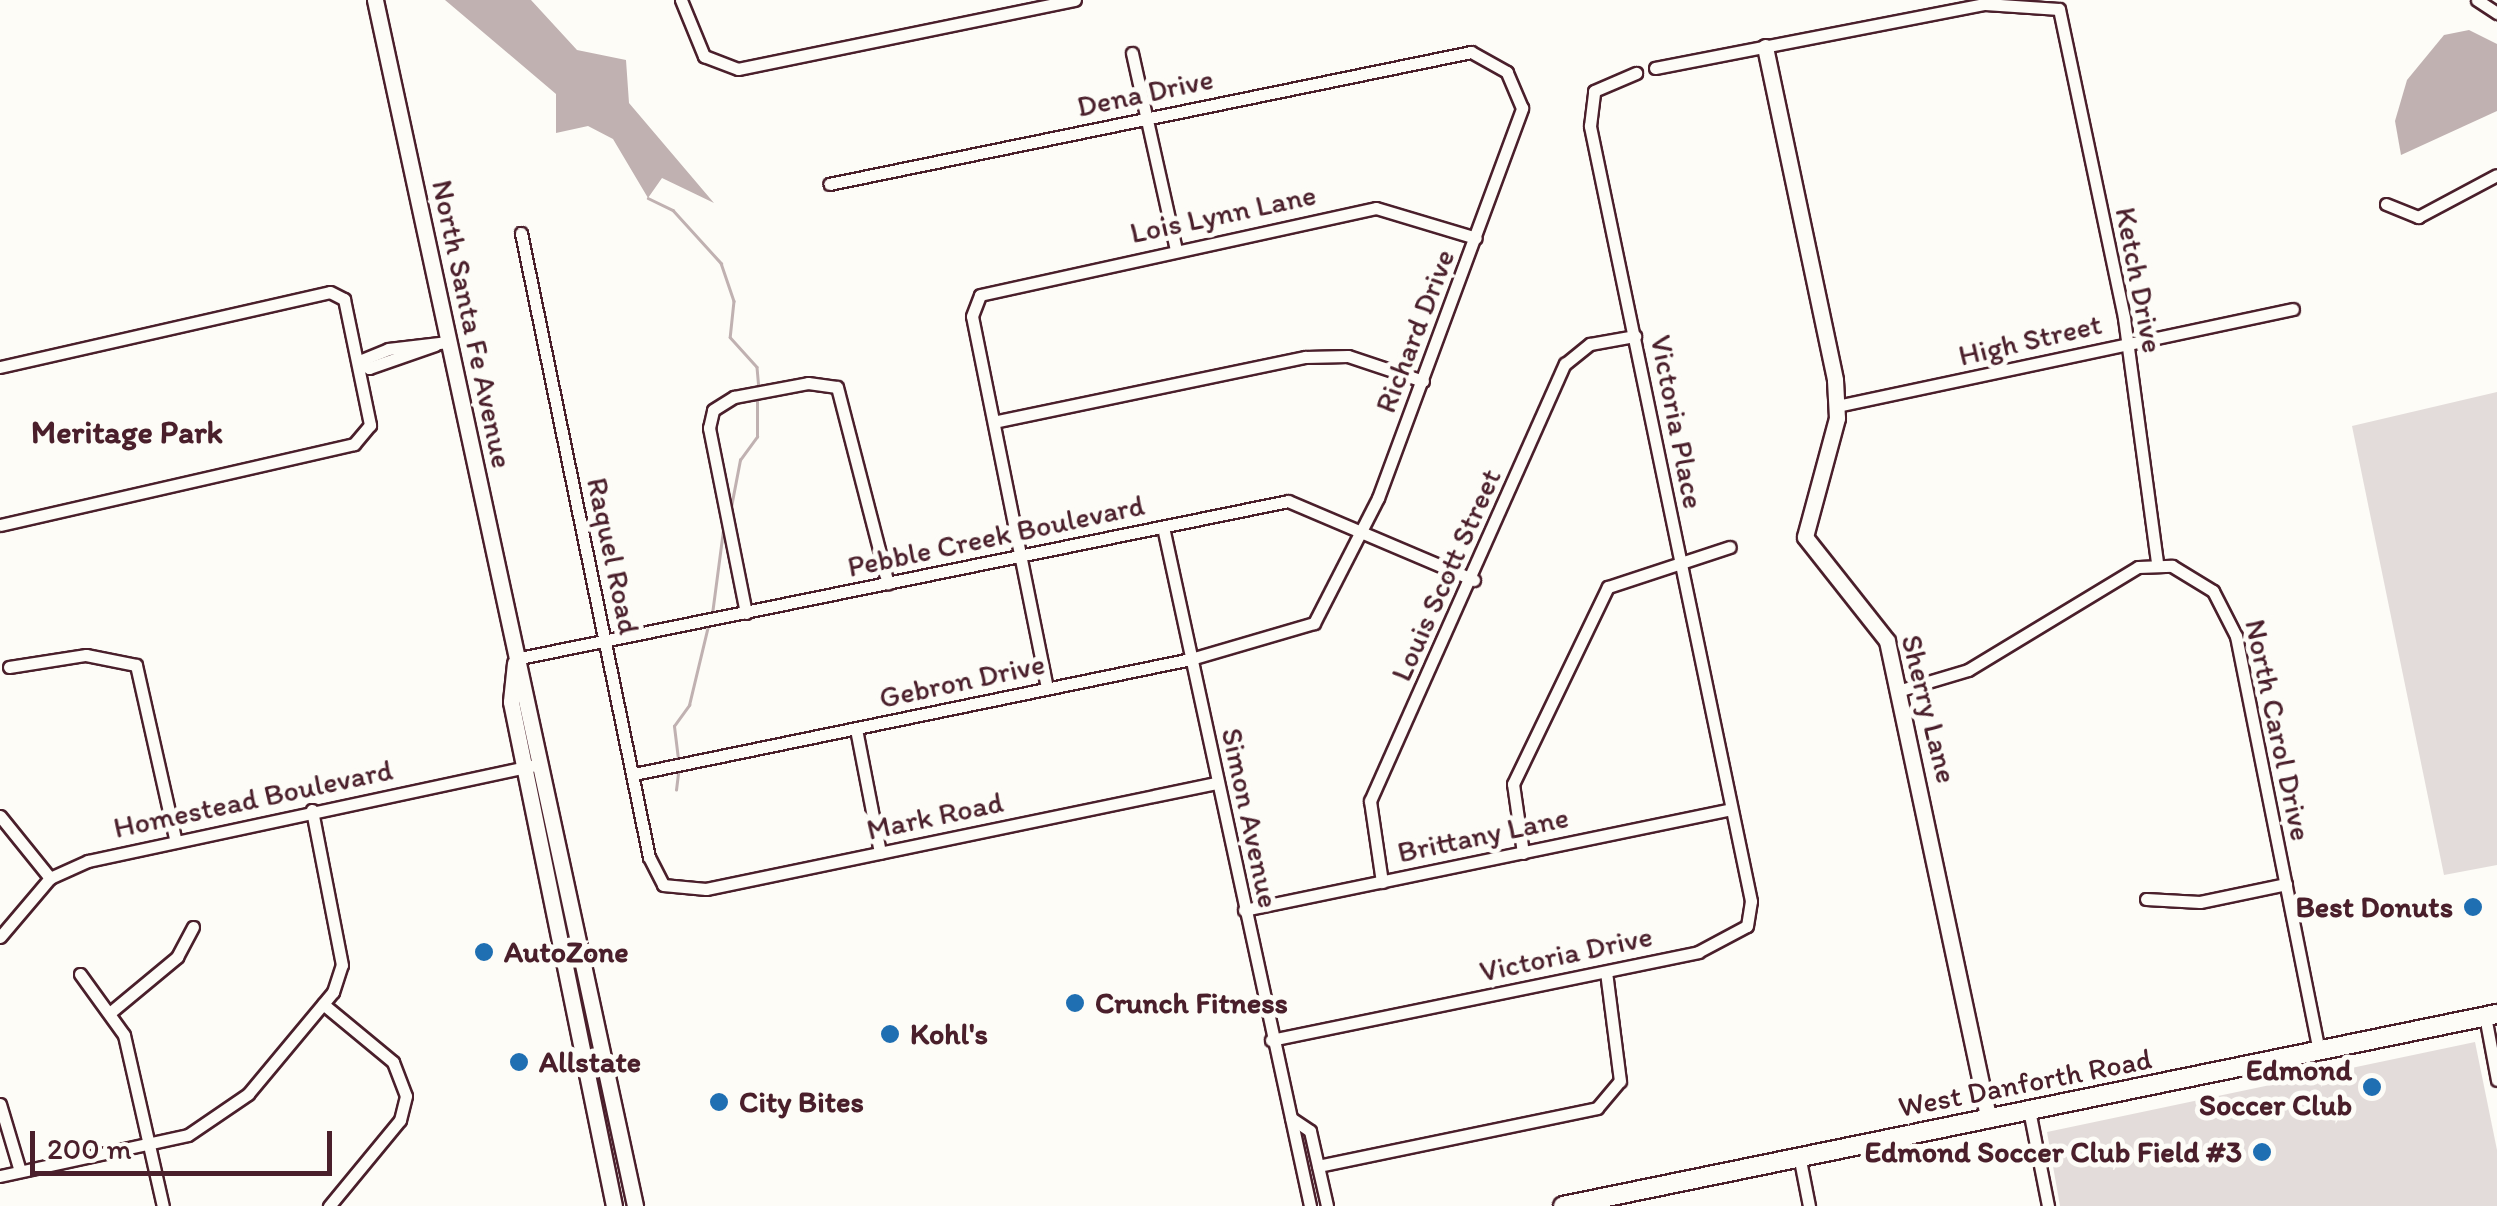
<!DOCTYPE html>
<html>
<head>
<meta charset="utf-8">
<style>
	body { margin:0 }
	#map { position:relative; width:2497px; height:1206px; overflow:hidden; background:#fdfcf7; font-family:Itim,sans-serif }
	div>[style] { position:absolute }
	.green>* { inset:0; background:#e3dcda }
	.water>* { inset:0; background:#c0b1b1 }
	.stream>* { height:2.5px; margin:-1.25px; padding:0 1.25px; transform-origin:1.25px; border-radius:1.25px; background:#c0b1b1 }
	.roads { filter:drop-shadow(2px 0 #4a1f2b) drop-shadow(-2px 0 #4a1f2b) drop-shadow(0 2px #4a1f2b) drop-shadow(0 -2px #4a1f2b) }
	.minor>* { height:11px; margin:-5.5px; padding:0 5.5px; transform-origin:5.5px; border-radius:5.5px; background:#fdfcf7 }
	.tertiary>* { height:15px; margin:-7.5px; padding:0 7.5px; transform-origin:7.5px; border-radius:7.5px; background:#fdfcf7 }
	.secondary>* { height:18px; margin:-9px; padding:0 9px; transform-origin:9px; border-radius:9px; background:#fdfcf7 }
	.dots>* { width:28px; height:28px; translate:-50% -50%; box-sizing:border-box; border:5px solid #fdfcf7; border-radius:50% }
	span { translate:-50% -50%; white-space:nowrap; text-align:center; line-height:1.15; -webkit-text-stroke:10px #fdfcf7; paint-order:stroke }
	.street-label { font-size:30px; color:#4a1f2b }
	.poi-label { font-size:30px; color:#4a1f2b; font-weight:700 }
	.right { translate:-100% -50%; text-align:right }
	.left { translate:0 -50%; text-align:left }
	.neighbourhood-label { font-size:32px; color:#4a1f2b; font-weight:700 }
	.scale { position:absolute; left:30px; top:1131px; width:302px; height:45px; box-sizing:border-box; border:5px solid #4a1f2b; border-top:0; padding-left:12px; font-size:30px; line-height:35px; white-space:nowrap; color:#4a1f2b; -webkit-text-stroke:8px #fdfcf7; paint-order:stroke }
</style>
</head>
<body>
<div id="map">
	<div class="green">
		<div style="clip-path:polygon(2497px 392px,2497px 865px,2444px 875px,2352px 426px)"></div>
		<div style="clip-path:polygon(2475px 1042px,2497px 1150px,2497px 1206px,2060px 1206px,2047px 1132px)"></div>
	</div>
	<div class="water">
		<div style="clip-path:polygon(445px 0,531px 0,577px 50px,626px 60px,629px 103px,714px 203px,662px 178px,648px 198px,613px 139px,588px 126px,556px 133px,556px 94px)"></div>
		<div style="clip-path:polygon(2469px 30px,2497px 44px,2497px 111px,2401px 155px,2395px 121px,2407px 80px,2444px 35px)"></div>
	</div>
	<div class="stream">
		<div style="left:648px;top:198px;width:28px;rotate:26deg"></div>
		<div style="left:673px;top:210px;width:72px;rotate:47.8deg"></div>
		<div style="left:721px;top:263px;width:40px;rotate:71.1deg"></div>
		<div style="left:734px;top:301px;width:36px;rotate:96deg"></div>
		<div style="left:730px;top:337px;width:40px;rotate:48deg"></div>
		<div style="left:757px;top:367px;width:23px;rotate:85deg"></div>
		<div style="left:731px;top:507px;width:48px;rotate:-79.2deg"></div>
		<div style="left:740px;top:460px;width:29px;rotate:-54deg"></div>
		<div style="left:757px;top:437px;width:40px;rotate:-90deg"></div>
		<div style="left:712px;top:614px;width:92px;rotate:-82.5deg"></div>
		<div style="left:678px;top:759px;width:33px;rotate:-97deg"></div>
		<div style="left:674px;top:726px;width:26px;rotate:-54deg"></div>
		<div style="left:689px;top:705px;width:81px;rotate:-76.5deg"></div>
		<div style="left:676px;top:790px;width:23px;rotate:-83deg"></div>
	</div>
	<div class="roads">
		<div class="minor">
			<div style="left:681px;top:0;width:61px;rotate:67.7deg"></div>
			<div style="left:704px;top:56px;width:36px;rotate:21deg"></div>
			<div style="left:738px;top:69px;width:344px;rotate:-11.6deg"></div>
			<div style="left:2477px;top:0;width:24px;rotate:33deg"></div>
			<div style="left:1132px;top:53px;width:202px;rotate:77.4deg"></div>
			<div style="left:1655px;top:68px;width:336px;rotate:-11deg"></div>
			<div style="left:1985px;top:4px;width:74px;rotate:3.9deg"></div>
			<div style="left:2059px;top:9px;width:316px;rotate:78.1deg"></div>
			<div style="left:2124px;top:318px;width:247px;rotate:82.3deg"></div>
			<div style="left:2386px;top:204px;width:35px;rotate:22deg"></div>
			<div style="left:2418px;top:217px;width:89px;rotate:-28deg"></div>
			<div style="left:521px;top:233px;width:637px;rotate:78.41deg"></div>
			<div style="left:649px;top:857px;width:31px;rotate:63deg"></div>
			<div style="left:663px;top:885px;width:43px;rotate:5.3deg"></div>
			<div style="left:706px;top:889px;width:521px;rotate:-11.74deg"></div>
			<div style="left:435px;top:345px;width:70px;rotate:160.8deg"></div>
			<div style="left:369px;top:368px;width:12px;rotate:-145deg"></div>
			<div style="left:359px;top:361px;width:31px;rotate:-22deg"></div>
			<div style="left:388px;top:349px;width:60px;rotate:-6.7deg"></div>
			<div style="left:0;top:367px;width:338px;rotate:-12.8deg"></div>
			<div style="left:330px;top:292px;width:16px;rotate:27deg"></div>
			<div style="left:344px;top:299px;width:129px;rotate:78.3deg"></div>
			<div style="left:370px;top:425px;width:25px;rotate:130deg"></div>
			<div style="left:354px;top:444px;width:363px;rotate:167.1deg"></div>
			<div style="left:1837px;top:406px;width:466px;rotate:-12deg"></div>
			<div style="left:998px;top:421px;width:314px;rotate:-11.8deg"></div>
			<div style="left:1305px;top:357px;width:43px;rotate:-1.3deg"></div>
			<div style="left:1348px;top:356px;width:79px;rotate:18.4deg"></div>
			<div style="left:1163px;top:527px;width:695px;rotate:77.78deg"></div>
			<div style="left:746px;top:613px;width:189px;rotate:-101.3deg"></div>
			<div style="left:709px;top:428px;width:18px;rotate:-77deg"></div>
			<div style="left:713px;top:410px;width:25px;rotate:-32deg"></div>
			<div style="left:734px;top:397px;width:75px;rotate:-10.7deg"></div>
			<div style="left:808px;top:383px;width:29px;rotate:8deg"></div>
			<div style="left:837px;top:387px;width:203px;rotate:75.5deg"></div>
			<div style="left:515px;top:659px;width:789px;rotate:-11.55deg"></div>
			<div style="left:1288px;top:501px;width:202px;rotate:23deg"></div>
			<div style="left:9px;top:667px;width:78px;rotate:-8.9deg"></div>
			<div style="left:86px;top:655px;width:51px;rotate:11.3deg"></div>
			<div style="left:136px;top:665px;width:181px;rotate:77.3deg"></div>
			<div style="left:1047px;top:688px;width:379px;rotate:-101.4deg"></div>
			<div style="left:972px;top:316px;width:22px;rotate:-69deg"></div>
			<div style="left:980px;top:295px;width:405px;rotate:-12.4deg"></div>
			<div style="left:1376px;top:208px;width:104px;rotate:16.7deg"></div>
			<div style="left:1901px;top:690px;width:70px;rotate:-16.6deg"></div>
			<div style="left:1968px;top:670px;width:199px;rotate:-31.2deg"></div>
			<div style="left:2138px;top:567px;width:34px;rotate:-2deg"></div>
			<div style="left:2172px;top:566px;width:48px;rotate:31.4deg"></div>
			<div style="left:2213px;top:591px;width:51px;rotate:62.9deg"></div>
			<div style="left:2236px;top:636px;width:423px;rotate:78.7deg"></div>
			<div style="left:856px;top:729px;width:126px;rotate:79deg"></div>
			<div style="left:634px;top:774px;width:569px;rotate:-11.67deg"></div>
			<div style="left:1191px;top:659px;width:128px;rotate:-16.3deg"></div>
			<div style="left:1314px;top:623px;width:140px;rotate:-62.9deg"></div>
			<div style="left:1378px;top:498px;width:416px;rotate:-69.7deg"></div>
			<div style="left:1522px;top:108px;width:39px;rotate:-113deg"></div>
			<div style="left:1507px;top:72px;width:41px;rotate:-150.9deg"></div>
			<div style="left:1471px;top:52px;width:655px;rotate:168.38deg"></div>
			<div style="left:0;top:816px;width:80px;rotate:51.1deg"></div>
			<div style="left:1523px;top:853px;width:70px;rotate:-98.2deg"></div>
			<div style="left:1513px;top:784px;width:219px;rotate:-64.3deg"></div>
			<div style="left:1608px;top:587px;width:128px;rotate:-18.2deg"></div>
			<div style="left:1382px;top:882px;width:82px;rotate:-98.4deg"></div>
			<div style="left:1370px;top:801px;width:479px;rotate:-66deg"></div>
			<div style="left:1565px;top:364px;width:32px;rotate:-39deg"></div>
			<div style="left:1590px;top:344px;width:46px;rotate:-10.1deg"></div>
			<div style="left:2146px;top:899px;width:54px;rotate:3.2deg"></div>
			<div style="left:2200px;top:902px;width:88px;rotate:-11.8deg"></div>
			<div style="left:1244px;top:910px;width:497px;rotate:-11.7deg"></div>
			<div style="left:0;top:937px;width:77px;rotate:-49.7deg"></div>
			<div style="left:50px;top:878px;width:42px;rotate:-24.1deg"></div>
			<div style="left:88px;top:861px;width:454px;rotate:-12.1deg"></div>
			<div style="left:80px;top:974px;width:75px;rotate:54.2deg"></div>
			<div style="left:124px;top:1035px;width:175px;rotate:77.2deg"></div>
			<div style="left:323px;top:1004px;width:91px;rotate:39.6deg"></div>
			<div style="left:393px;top:1062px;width:36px;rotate:69deg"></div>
			<div style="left:406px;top:1096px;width:25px;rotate:104deg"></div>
			<div style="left:400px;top:1120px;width:112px;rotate:129.5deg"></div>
			<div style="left:112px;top:1011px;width:85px;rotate:-39.7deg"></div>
			<div style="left:177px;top:957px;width:34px;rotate:-62deg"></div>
			<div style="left:2485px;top:1016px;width:65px;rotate:79.4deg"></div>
			<div style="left:1271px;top:1040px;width:436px;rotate:-11.6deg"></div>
			<div style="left:1698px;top:952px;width:55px;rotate:-28deg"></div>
			<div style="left:1747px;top:926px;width:25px;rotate:-81deg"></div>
			<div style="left:1751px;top:901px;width:792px;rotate:-101.74deg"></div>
			<div style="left:1590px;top:126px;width:35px;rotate:-83deg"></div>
			<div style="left:1594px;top:91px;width:46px;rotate:-23.2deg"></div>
			<div style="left:0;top:1104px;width:70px;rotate:73.4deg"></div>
			<div style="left:2029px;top:1110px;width:98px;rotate:78.8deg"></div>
			<div style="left:1291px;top:1118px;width:23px;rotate:34deg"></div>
			<div style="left:1310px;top:1131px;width:77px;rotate:77.2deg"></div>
			<div style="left:1799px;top:1155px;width:52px;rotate:78.9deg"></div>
			<div style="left:1318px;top:1166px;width:285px;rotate:-11.7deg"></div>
			<div style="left:1597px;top:1108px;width:35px;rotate:-50deg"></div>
			<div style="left:1620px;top:1081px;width:110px;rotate:-97.3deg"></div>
			<div style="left:0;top:1176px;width:192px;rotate:-12.3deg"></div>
			<div style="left:188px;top:1135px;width:73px;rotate:-34.3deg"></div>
			<div style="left:248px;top:1094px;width:133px;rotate:-50.2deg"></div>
			<div style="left:333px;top:992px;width:28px;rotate:-72deg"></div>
			<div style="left:342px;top:965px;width:158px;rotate:-101deg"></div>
		</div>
		<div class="tertiary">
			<div style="left:375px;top:0;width:1234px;rotate:77.83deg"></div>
			<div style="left:1765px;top:47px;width:340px;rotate:78.1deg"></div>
			<div style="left:1835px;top:380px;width:38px;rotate:87deg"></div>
			<div style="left:1837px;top:418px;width:123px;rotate:105.1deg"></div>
			<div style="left:1805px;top:537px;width:132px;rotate:51.7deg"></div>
			<div style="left:1887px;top:641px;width:489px;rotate:78deg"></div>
			<div style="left:515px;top:663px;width:39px;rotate:96deg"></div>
			<div style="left:511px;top:702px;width:514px;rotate:78.45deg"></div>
		</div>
		<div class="secondary">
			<div style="left:1563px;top:1206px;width:954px;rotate:-11.62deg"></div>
		</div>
	</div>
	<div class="dots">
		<div style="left:2473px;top:907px;background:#1f6fb2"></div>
		<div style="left:484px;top:952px;background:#1f6fb2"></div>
		<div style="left:1075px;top:1003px;background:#1f6fb2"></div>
		<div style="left:890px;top:1034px;background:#1f6fb2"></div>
		<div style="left:519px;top:1062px;background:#1f6fb2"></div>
		<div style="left:2372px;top:1087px;background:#1f6fb2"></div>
		<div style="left:719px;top:1102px;background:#1f6fb2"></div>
		<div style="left:2262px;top:1152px;background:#1f6fb2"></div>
	</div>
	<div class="street-label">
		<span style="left:1145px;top:93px;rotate:-12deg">Dena Drive</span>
		<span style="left:1223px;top:214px;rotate:-12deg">Lois Lynn Lane</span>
		<span style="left:2139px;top:280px;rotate:79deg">Ketch Drive</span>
		<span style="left:472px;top:324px;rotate:78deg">North Santa Fe Avenue</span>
		<span style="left:1415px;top:331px;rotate:-69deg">Richard Drive</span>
		<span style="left:2030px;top:340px;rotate:-13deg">High Street</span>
		<span style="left:1677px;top:422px;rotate:79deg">Victoria Place</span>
		<span style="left:996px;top:536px;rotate:-12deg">Pebble Creek Boulevard</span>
		<span style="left:613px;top:556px;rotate:78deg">Raquel Road</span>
		<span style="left:1446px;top:575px;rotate:-66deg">Louis Scott Street</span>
		<span style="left:962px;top:681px;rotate:-12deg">Gebron Drive</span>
		<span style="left:1929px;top:709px;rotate:76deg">Sherry Lane</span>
		<span style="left:2278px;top:730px;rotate:78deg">North Carol Drive</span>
		<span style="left:253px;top:799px;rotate:-12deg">Homestead Boulevard</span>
		<span style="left:935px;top:816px;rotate:-12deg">Mark Road</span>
		<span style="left:1250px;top:818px;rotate:78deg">Simon Avenue</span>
		<span style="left:1483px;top:835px;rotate:-12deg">Brittany Lane</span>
		<span style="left:1566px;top:954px;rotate:-12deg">Victoria Drive</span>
		<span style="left:2025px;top:1083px;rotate:-11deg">West Danforth Road</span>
	</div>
	<div class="poi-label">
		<span class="right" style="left:2453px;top:907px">Best Donuts</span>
		<span class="left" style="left:504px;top:952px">AutoZone</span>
		<span class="left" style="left:1095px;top:1003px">Crunch Fitness</span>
		<span class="left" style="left:910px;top:1034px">Kohl's</span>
		<span class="left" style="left:539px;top:1062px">Allstate</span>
		<span class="right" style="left:2352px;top:1087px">Edmond<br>Soccer Club</span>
		<span class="left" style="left:739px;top:1102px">City Bites</span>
		<span class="right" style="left:2242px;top:1152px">Edmond Soccer Club Field #3</span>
	</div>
	<div class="neighbourhood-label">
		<span style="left:127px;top:432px">Meritage Park</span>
	</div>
	<div class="scale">200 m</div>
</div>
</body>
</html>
